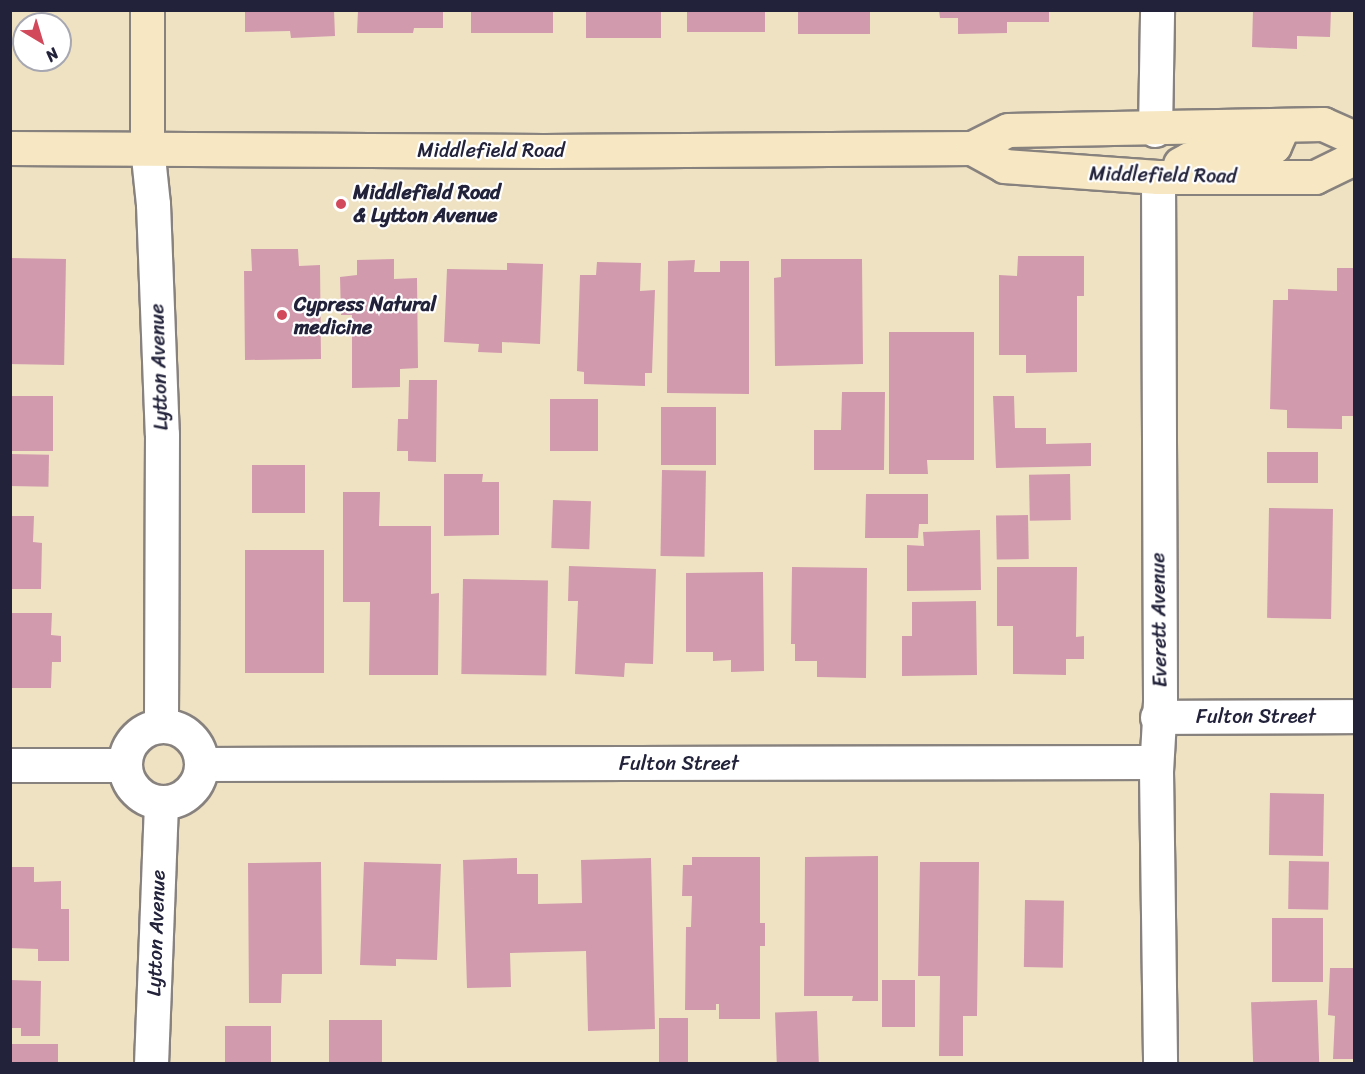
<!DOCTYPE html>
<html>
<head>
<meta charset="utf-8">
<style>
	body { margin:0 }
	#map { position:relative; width:1365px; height:1074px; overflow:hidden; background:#eee2c3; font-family:Sriracha,sans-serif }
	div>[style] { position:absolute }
	.building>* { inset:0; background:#d29aad; transform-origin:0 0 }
	.roads { filter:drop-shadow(2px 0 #88827f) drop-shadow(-2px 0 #88827f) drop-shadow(0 2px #88827f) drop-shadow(0 -2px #88827f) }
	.street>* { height:33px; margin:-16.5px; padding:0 16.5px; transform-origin:16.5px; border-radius:16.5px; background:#fff }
	.street>.ring { margin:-16.5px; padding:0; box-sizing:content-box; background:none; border:33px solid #fff; border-radius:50% }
	.secondary>* { height:33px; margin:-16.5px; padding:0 16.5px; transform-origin:16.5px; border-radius:16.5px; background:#f7e8c3 }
	.dots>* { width:16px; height:16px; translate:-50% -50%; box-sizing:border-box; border:3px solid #fff; border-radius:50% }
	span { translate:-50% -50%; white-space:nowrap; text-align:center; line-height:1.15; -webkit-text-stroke:4.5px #fff; paint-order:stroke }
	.street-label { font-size:20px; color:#22223b }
	.poi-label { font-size:20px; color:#22223b; font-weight:700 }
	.left { translate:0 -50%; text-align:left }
	.frame { position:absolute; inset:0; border:12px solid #22223b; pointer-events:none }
	.north { position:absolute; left:12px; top:12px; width:60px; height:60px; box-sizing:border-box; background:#fff; border:2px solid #a7a7b1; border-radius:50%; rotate:142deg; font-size:16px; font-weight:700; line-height:24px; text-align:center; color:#22223b }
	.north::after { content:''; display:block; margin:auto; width:21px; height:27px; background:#d1495b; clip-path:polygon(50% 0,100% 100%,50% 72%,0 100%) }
</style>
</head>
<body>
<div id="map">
	<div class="building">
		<div style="clip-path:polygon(245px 10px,334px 10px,335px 36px,291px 38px,290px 31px,245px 32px)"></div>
		<div style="clip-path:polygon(358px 10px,443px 10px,443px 28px,414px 28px,413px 33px,357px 33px)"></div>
		<div style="left:471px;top:10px;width:82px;height:23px"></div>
		<div style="left:586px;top:10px;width:75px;height:28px"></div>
		<div style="left:687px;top:10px;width:78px;height:22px"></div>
		<div style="left:798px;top:10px;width:72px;height:24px"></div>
		<div style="clip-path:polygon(939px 10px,1049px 10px,1049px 22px,1007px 22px,1007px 33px,958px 34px,958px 18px,940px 18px)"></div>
		<div style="clip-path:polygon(1253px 10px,1331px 10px,1330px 37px,1297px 36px,1297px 49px,1252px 47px)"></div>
		<div style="clip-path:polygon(251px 249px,298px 249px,299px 266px,320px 265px,321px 359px,245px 360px,244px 271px,252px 271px)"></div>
		<div style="clip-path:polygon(1018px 256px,1084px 256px,1084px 296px,1077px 296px,1077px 372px,1026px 373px,1026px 355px,999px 355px,999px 275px,1017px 276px)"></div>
		<div style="left:10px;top:258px;width:56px;height:106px;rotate:1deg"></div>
		<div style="clip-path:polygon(394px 259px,394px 279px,417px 278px,418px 368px,400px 369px,400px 387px,352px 388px,352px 315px,341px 315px,340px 277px,357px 275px,357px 260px)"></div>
		<div style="clip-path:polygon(781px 259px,862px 259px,863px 364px,775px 366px,774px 278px,781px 277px)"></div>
		<div style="clip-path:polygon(695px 260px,694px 272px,720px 272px,720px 261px,749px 261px,749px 394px,667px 393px,668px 261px)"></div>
		<div style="clip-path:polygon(597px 262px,641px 263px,640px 291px,655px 290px,652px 373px,645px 373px,645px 386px,584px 384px,584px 372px,577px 371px,580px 275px,596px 275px)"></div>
		<div style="clip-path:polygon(507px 263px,543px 264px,540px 344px,502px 342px,502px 353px,478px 352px,479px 344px,444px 342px,447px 269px,507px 270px)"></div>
		<div style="clip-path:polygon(1337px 268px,1354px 268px,1354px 416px,1342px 416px,1342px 429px,1287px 428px,1287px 410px,1270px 409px,1273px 300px,1288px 300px,1288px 289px,1337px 291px)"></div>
		<div style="clip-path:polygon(889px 332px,974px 332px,974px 460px,927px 460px,928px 474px,889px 474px)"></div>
		<div style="clip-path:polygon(409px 380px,437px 380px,436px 462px,408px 461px,408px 451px,397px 451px,398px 419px,408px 419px)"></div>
		<div style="clip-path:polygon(842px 392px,885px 392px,884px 470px,814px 470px,814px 430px,841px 430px)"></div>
		<div style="left:10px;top:396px;width:43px;height:55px"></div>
		<div style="clip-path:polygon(993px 396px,1014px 396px,1015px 428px,1046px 428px,1046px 444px,1091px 443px,1091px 466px,996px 468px)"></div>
		<div style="left:550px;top:399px;width:48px;height:52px"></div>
		<div style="left:661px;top:407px;width:55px;height:58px"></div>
		<div style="left:1318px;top:452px;width:31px;height:51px;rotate:90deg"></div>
		<div style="left:10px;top:454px;width:39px;height:32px;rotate:1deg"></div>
		<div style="left:252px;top:465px;width:53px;height:48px"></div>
		<div style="left:662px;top:470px;width:44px;height:86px;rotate:1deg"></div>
		<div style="clip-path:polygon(444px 474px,483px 474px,482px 482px,499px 482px,499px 535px,444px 536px)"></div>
		<div style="left:1070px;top:474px;width:46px;height:41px;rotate:89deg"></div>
		<div style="clip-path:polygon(343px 492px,380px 492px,379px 526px,431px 526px,431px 594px,439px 593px,438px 675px,369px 675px,370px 602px,343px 602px)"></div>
		<div style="clip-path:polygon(866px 494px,928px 494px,928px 524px,919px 524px,918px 538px,865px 538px)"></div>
		<div style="left:553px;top:500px;width:38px;height:48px;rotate:2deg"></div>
		<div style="left:1333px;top:509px;width:110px;height:64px;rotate:91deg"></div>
		<div style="left:1028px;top:515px;width:44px;height:32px;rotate:89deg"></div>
		<div style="clip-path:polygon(10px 516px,34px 516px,33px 542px,42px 543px,41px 589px,10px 589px)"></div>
		<div style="clip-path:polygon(980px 530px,981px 590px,907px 591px,907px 545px,924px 546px,923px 532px)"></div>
		<div style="left:324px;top:550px;width:123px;height:79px;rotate:90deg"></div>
		<div style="clip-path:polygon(569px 566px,656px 569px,653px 664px,625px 663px,624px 677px,575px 674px,578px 601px,568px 601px)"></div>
		<div style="clip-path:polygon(792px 567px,867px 568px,866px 678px,817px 677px,817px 661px,795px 661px,795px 644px,791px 644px)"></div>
		<div style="clip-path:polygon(997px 567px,1077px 567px,1076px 637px,1084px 636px,1084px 659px,1066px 659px,1066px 675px,1013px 674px,1013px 626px,997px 626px)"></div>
		<div style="clip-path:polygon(763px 572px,764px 671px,731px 672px,731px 660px,713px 661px,713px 652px,686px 652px,686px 573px)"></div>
		<div style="left:463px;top:579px;width:85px;height:95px;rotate:1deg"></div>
		<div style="clip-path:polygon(976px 601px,977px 675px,902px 676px,902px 636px,912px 636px,912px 602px)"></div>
		<div style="clip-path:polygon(10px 613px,52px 613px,51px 635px,61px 636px,61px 662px,52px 662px,51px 688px,10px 688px)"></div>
		<div style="left:1270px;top:793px;width:54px;height:62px;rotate:1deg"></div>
		<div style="clip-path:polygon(878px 856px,878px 1001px,852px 1001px,853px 996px,804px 996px,805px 857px)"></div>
		<div style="clip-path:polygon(692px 857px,760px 857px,760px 923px,765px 923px,765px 946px,760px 946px,760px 1019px,719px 1019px,719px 1004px,716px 1004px,716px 1010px,685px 1010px,686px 927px,691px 927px,692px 896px,682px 896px,683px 865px,692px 865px)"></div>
		<div style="clip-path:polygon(517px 858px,517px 874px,538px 874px,538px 904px,582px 903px,581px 860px,651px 858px,655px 1029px,588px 1031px,586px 951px,510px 953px,511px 987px,467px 988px,463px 860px)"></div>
		<div style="left:1289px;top:861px;width:40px;height:48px;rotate:1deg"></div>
		<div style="clip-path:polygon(321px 862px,322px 974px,282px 974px,281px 1003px,249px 1003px,248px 863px)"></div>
		<div style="clip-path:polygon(364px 862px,441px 864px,437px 960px,396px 959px,396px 966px,360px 965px)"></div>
		<div style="clip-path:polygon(920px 862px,979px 862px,977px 1016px,963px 1016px,963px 1056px,939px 1056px,940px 976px,918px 976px)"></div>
		<div style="clip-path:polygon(10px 867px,34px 867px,34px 882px,61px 881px,61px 909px,69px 909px,69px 961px,38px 961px,38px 949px,10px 948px)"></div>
		<div style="left:1025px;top:900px;width:39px;height:67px;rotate:1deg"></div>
		<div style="left:1323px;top:918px;width:64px;height:51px;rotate:90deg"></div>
		<div style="clip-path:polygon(1330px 968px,1354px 968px,1354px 1059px,1333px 1059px,1335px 1016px,1328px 1015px)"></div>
		<div style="clip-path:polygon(10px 980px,41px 981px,40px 1036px,21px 1036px,21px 1028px,10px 1028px)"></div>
		<div style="left:882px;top:980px;width:33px;height:47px"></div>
		<div style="left:1317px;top:1000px;width:64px;height:66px;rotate:88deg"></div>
		<div style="left:817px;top:1011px;width:53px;height:42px;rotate:88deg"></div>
		<div style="left:659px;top:1018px;width:29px;height:46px"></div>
		<div style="left:329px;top:1020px;width:53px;height:42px"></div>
		<div style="left:225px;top:1026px;width:46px;height:37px"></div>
		<div style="left:10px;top:1044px;width:48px;height:20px"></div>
	</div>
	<div class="roads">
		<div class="street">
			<div style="left:1155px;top:130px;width:120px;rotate:-89deg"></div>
			<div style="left:147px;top:147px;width:57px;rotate:84deg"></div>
			<div style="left:153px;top:204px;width:230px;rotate:87.8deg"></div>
			<div style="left:162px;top:434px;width:291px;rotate:90.2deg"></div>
			<div style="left:1158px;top:177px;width:525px;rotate:89.78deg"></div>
			<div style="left:1160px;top:702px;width:69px;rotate:93.3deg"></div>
			<div style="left:1156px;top:771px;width:293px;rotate:89.2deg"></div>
			<div style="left:1157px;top:717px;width:197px;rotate:-0.3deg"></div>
			<div class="ring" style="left:125px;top:726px;width:43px;height:43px"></div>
			<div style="left:201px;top:764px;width:955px;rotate:-0.12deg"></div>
			<div style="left:10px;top:765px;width:114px"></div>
			<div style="left:151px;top:1064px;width:262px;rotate:-87.8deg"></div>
		</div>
		<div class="secondary">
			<div style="left:147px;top:147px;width:137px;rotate:-90deg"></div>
			<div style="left:10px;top:148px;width:534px;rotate:0.32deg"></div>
			<div style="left:544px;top:151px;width:428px;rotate:-0.4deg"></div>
			<div style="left:972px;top:148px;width:40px;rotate:-26.6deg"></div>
			<div style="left:1008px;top:130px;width:315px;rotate:-1.1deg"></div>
			<div style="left:1323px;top:124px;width:34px;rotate:24deg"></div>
			<div style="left:972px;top:148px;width:37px;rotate:29deg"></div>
			<div style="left:1004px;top:166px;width:154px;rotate:4.1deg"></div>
			<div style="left:1158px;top:177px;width:157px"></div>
			<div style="left:1315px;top:177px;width:43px;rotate:-26deg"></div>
			<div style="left:1180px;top:164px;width:10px;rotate:-29deg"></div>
			<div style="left:1189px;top:159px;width:86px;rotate:-8.7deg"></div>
			<div style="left:1274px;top:146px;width:20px;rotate:-66deg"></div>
		</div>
	</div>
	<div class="dots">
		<div style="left:341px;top:204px;background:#d1495b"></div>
		<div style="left:282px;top:315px;background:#d1495b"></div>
	</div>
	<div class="street-label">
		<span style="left:491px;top:150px">Middlefield Road</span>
		<span style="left:1163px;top:175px;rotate:1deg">Middlefield Road</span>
		<span style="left:159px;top:367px;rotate:-92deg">Lytton Avenue</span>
		<span style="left:1159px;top:620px;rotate:-91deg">Everett Avenue</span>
		<span style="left:1256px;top:716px">Fulton Street</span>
		<span style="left:679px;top:763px">Fulton Street</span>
		<span style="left:156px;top:933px;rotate:-88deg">Lytton Avenue</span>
	</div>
	<div class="poi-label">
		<span class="left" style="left:353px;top:204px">Middlefield Road<br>&amp; Lytton Avenue</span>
		<span class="left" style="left:294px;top:316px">Cypress Natural<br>medicine</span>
	</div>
	<div class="frame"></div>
	<div class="north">N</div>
</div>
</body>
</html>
